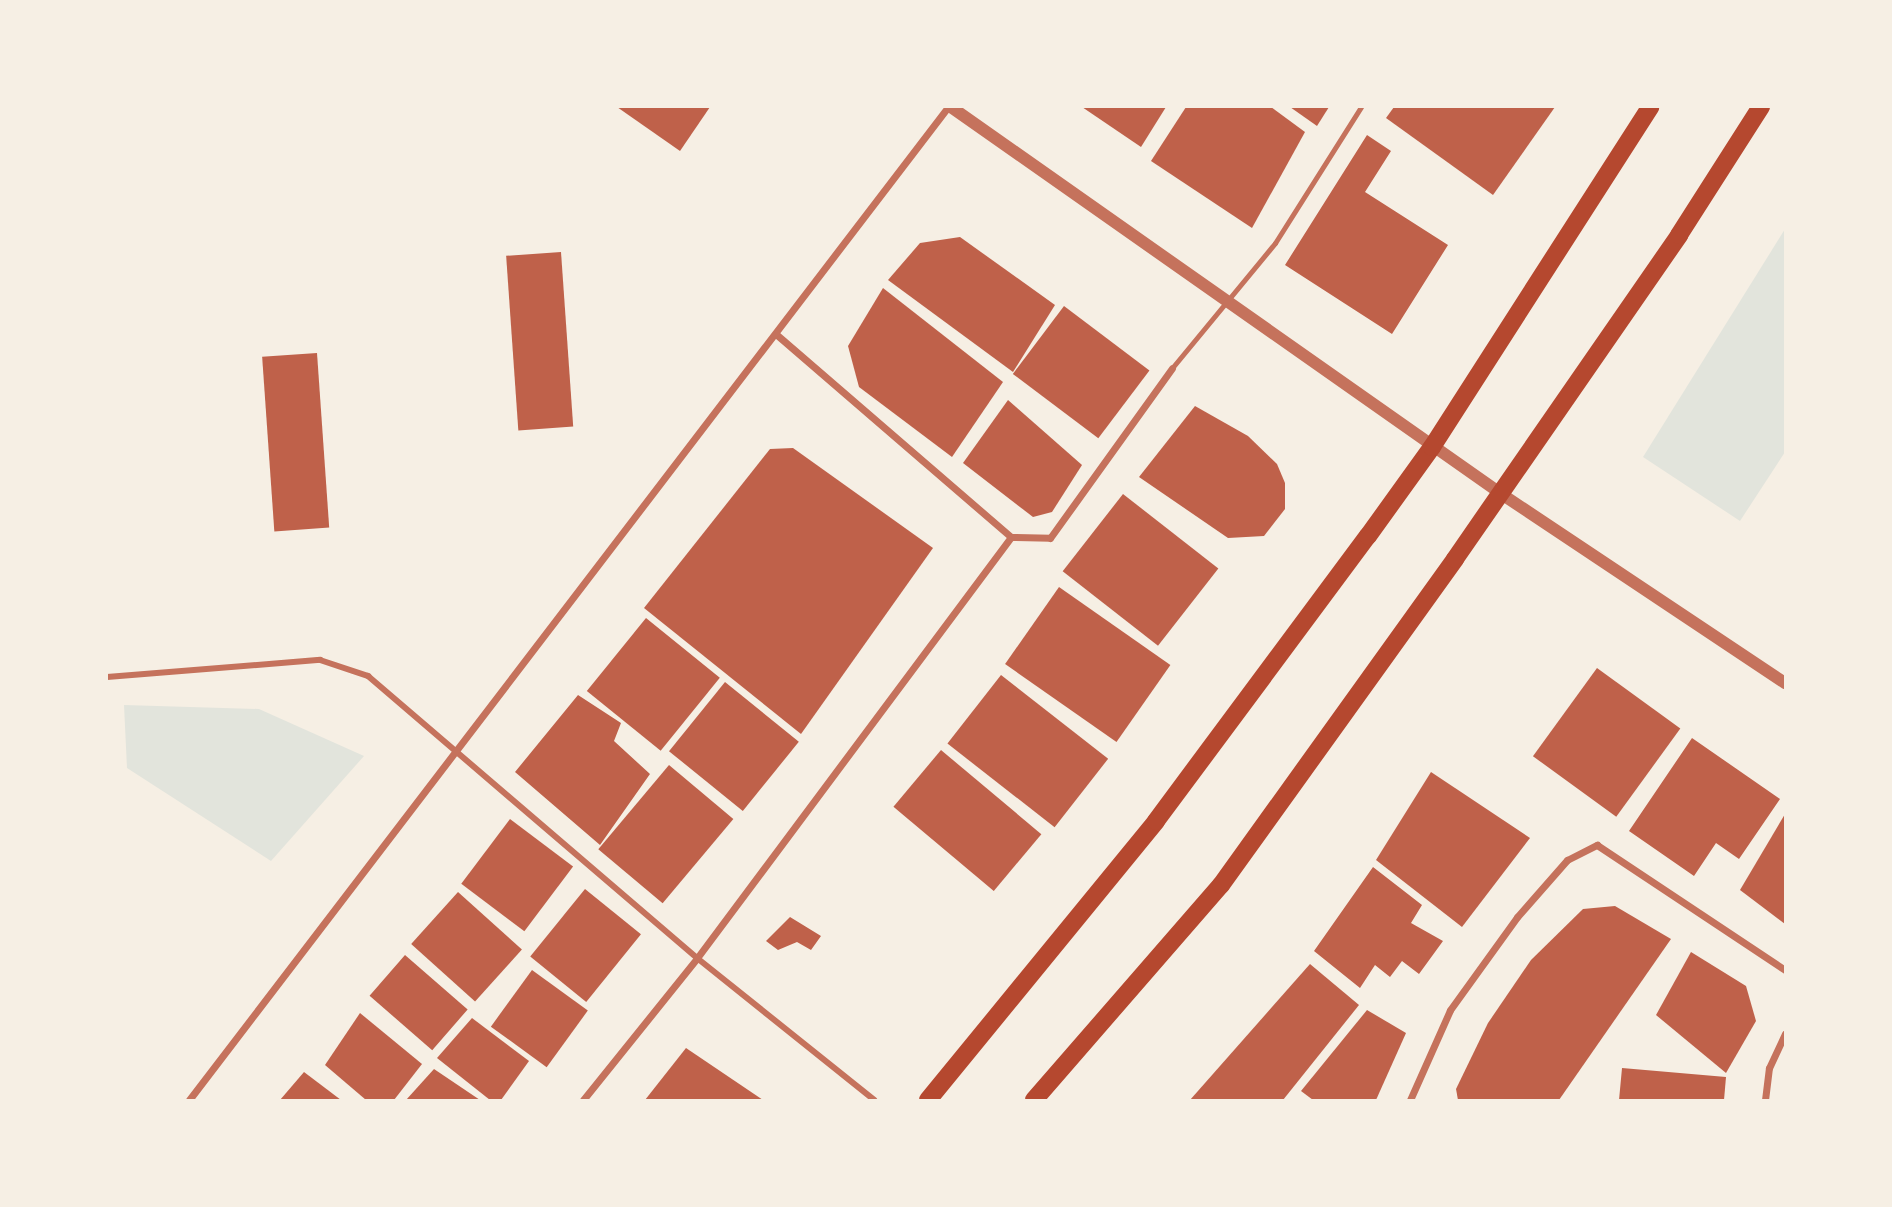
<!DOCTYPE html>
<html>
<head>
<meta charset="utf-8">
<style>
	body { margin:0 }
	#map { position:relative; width:1892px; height:1207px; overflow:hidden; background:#f6efe4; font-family:Poppins,sans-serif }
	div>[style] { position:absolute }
	.green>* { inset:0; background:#e2e4dc }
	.building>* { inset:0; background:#bf614a; transform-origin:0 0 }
	.service>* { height:5px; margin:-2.5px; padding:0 2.5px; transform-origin:2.5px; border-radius:2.5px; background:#c5725c }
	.pedestrian>* { height:6px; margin:-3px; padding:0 3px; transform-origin:3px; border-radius:3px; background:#c5725c }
	.minor>* { height:7px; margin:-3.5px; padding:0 3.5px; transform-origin:3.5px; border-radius:3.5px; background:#c5725c }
	.tertiary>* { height:12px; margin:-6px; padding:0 6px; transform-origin:6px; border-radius:6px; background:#c5725c }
	.primary>* { height:18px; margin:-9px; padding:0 9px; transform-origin:9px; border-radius:9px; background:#b5482f }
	span { translate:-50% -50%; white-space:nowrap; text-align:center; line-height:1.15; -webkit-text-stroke:6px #f6efe4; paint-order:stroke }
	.frame { position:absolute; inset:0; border:108px solid #f6efe4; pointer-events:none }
</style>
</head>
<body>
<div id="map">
	<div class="green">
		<div style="clip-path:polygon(1785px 229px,1785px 452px,1740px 521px,1643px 457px)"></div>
		<div style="clip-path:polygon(124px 705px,259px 709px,364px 756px,271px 861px,127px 768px)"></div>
	</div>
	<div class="building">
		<div style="clip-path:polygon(617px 107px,710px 107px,680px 151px)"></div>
		<div style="clip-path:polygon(1082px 107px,1166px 107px,1141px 147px)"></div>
		<div style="clip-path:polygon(1186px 107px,1271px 107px,1305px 132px,1252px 228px,1151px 161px)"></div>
		<div style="clip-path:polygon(1290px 107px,1329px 107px,1317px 126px)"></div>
		<div style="clip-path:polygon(1394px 107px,1555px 107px,1493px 195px,1386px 118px)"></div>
		<div style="clip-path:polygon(1367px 135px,1391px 151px,1365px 192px,1448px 245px,1392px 334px,1285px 265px)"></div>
		<div style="clip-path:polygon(960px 237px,1055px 305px,1013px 372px,888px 280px,920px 243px)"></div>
		<div style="left:561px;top:252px;width:175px;height:55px;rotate:86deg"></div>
		<div style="clip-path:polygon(883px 288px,1003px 382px,952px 457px,859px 387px,848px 346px)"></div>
		<div style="left:1064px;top:306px;width:107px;height:85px;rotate:37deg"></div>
		<div style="left:317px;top:353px;width:175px;height:55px;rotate:86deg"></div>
		<div style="clip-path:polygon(1008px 400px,1082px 465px,1052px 512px,1033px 517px,963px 463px)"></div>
		<div style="clip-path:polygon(1195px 406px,1248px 436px,1277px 464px,1285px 483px,1285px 509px,1264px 536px,1228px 538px,1139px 477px)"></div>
		<div style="clip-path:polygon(793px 448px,933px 548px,801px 734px,644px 608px,770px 449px)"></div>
		<div style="left:1123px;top:494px;width:121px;height:98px;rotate:38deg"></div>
		<div style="left:1059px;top:587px;width:136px;height:94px;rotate:35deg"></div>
		<div style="left:646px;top:618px;width:95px;height:94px;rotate:39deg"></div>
		<div style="left:1597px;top:668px;width:103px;height:109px;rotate:36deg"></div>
		<div style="left:1001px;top:675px;width:136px;height:87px;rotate:38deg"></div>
		<div style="left:725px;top:682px;width:95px;height:89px;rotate:39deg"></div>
		<div style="clip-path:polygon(578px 695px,621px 723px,614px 741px,650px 774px,600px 845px,515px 772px)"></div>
		<div style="clip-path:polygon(1692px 738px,1780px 799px,1739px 859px,1716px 843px,1694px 876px,1629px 831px)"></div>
		<div style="left:941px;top:750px;width:131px;height:74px;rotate:40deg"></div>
		<div style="left:669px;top:765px;width:84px;height:110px;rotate:40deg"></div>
		<div style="clip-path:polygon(1431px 772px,1530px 838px,1462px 927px,1376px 860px)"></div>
		<div style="clip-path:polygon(1785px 814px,1785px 924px,1740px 890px)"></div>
		<div style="left:510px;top:819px;width:79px;height:81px;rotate:37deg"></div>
		<div style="clip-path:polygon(1373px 867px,1422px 905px,1411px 923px,1443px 941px,1419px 974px,1402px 961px,1390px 977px,1375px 965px,1360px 988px,1314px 951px)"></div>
		<div style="left:585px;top:889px;width:72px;height:87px;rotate:39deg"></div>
		<div style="left:458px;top:892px;width:86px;height:70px;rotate:42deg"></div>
		<div style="clip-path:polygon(1615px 906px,1671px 939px,1559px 1100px,1458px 1100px,1456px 1089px,1488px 1023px,1531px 960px,1583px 909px)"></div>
		<div style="clip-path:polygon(790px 917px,821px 936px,811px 950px,797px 942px,778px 950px,766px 941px)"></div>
		<div style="clip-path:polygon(1691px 952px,1746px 986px,1756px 1021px,1726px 1073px,1656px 1015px)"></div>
		<div style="left:405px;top:955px;width:83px;height:54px;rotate:41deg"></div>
		<div style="clip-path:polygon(1310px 964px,1359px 1005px,1283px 1100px,1190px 1100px)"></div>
		<div style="left:532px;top:970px;width:69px;height:70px;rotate:36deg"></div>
		<div style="clip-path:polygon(1367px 1010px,1406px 1033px,1376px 1100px,1313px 1100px,1301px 1091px)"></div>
		<div style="clip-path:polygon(360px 1013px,422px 1064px,394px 1100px,366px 1100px,325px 1065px)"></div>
		<div style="clip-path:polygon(472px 1018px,529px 1061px,501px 1100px,490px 1100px,437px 1058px)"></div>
		<div style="clip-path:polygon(686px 1048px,763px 1100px,645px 1100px)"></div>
		<div style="clip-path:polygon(1622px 1068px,1726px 1077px,1724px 1100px,1619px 1100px)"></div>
		<div style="clip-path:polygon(434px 1069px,480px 1100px,406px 1100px)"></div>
		<div style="clip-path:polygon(304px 1072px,341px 1100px,280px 1100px)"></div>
	</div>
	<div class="service">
		<div style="left:1172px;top:368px;width:162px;rotate:-50.5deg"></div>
		<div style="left:1275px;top:243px;width:161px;rotate:-57.7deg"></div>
	</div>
	<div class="pedestrian">
		<div style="left:107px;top:677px;width:214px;rotate:-4.6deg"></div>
		<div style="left:320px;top:660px;width:51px;rotate:18.4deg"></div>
		<div style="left:368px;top:676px;width:433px;rotate:40.6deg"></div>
		<div style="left:697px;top:958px;width:227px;rotate:38.7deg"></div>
	</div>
	<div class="minor">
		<div style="left:777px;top:335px;width:309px;rotate:40.8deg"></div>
		<div style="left:1011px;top:537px;width:39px;rotate:1deg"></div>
		<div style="left:1050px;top:538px;width:209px;rotate:-54.3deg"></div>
		<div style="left:189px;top:1100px;width:1250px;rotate:-52.61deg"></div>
		<div style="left:583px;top:1100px;width:182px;rotate:-51.2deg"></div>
		<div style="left:697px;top:958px;width:525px;rotate:-53.28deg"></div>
		<div style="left:1410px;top:1100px;width:98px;rotate:-66deg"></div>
		<div style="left:1450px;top:1010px;width:115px;rotate:-54.2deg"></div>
		<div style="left:1517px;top:917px;width:76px;rotate:-48.7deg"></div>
		<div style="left:1567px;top:860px;width:34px;rotate:-27deg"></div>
		<div style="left:1597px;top:845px;width:226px;rotate:33.6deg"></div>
		<div style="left:1765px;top:1100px;width:32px;rotate:-83deg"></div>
		<div style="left:1769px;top:1068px;width:38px;rotate:-65deg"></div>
	</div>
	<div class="tertiary">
		<div style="left:951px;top:107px;width:671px;rotate:35.11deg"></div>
		<div style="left:1500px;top:493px;width:343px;rotate:33.7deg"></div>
	</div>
	<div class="primary">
		<div style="left:928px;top:1100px;width:360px;rotate:-50.7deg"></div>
		<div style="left:1156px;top:821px;width:355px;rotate:-53.4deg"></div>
		<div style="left:1368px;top:536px;width:110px;rotate:-54.3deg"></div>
		<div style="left:1432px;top:447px;width:404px;rotate:-57.3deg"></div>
		<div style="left:1034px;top:1100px;width:285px;rotate:-49deg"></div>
		<div style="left:1221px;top:885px;width:401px;rotate:-54.3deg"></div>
		<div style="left:1455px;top:559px;width:394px;rotate:-55.3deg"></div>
		<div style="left:1679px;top:235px;width:152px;rotate:-57.4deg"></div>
	</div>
	<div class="frame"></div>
</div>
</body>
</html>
